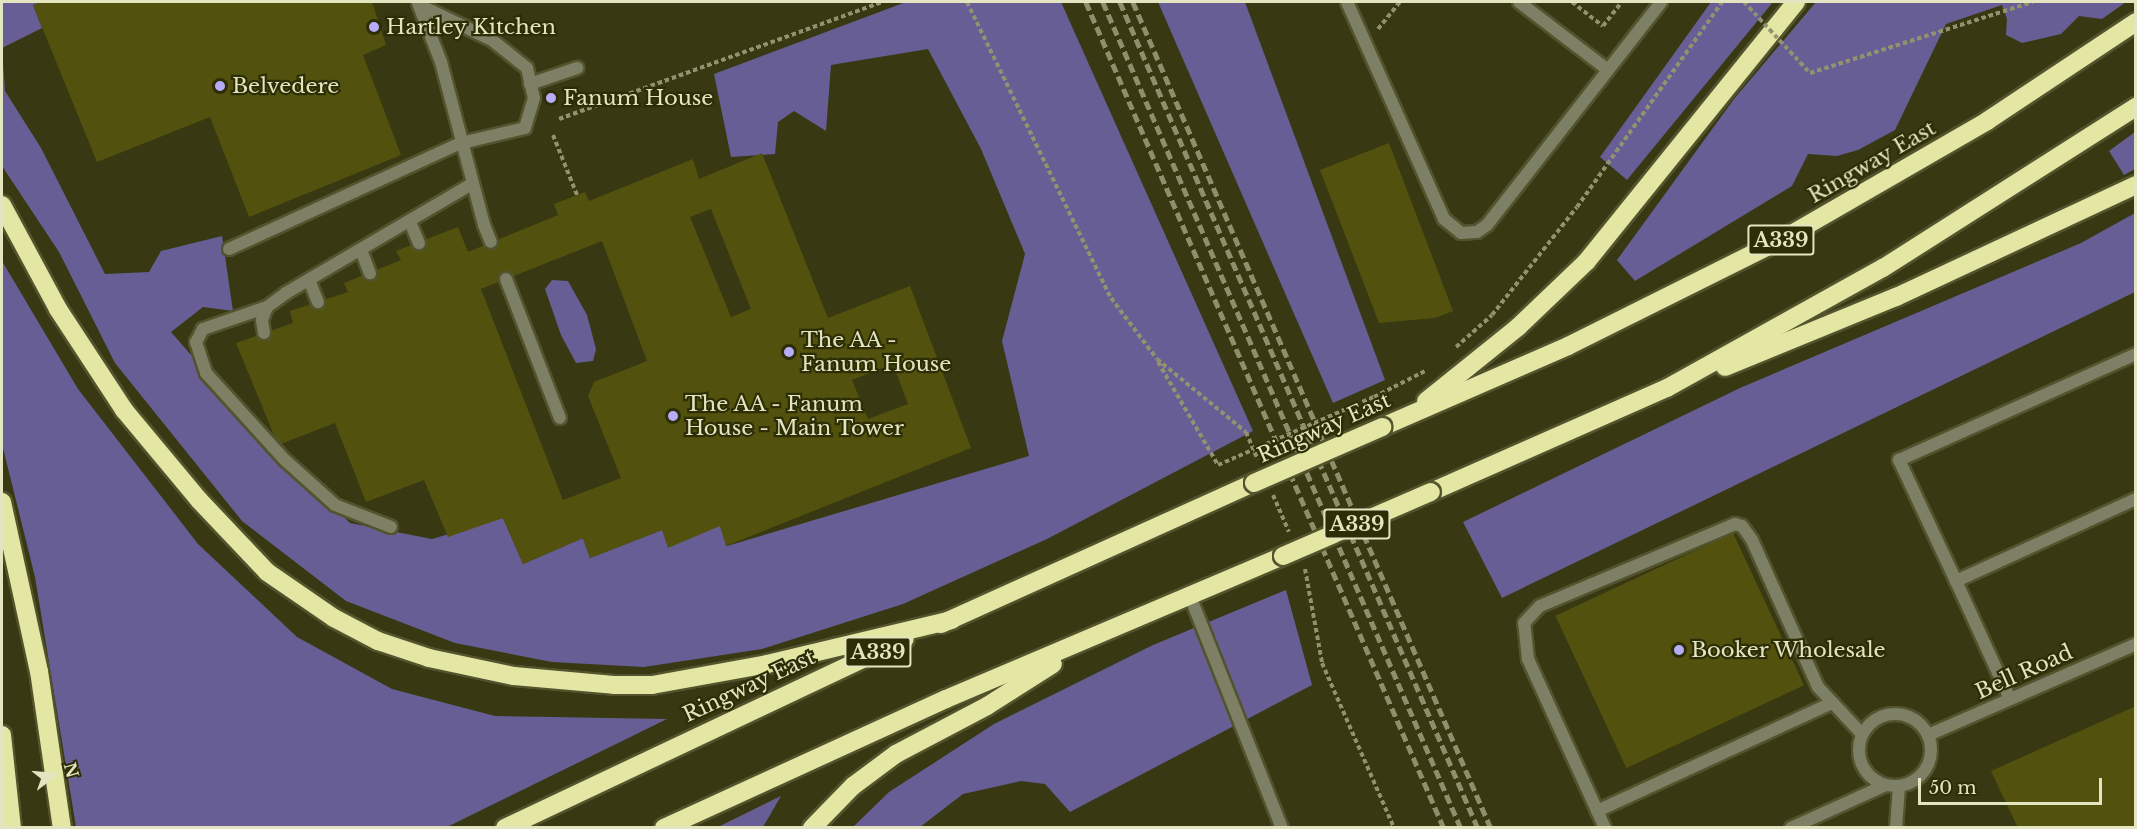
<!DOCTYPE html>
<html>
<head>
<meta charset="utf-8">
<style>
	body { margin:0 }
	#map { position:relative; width:2137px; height:829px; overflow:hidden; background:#383812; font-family:"Libre Baskerville",serif }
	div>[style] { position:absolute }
	.forest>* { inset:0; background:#665e95 }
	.building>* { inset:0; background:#52520e; transform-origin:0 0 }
	.path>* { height:4px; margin-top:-2px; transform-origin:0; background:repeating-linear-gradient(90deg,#92936e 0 4.5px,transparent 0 7.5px) }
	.roads { filter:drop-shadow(2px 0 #53542e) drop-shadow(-2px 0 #53542e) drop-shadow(0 2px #53542e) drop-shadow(0 -2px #53542e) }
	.lane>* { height:12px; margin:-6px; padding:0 6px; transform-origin:6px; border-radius:6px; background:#7e8065 }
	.street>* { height:12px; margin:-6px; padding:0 6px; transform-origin:6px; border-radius:6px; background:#7e8065 }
	.street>.ring { margin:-6px; padding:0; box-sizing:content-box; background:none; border:12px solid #7e8065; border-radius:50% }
	.highway>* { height:18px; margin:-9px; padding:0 9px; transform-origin:9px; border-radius:9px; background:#e4e6a3 }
	.rail>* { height:4.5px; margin-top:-2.25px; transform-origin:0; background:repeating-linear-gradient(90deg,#8f906b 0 9px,transparent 0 13.5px) }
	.path-bridge>* { height:4px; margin-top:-2px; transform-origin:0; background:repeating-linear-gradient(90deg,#92936e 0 4.5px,transparent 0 7.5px) }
	.bridges { filter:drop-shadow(2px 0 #53542e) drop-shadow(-2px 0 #53542e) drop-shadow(0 2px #53542e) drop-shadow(0 -2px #53542e) }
	.highway-bridge>* { height:18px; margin:-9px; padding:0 9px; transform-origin:9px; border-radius:9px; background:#e4e6a3 }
	.dots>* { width:16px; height:16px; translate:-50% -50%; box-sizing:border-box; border:3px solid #2e2e06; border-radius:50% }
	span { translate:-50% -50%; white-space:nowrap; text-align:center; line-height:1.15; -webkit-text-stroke:4.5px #2e2e06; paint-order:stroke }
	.shield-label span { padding:2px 4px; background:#2e2e06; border:2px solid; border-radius:4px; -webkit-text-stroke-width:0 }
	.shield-label { font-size:20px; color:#e3e5c1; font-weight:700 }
	.poi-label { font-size:21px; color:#e3e5c1 }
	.left { translate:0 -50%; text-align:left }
	.street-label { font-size:21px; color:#e3e5c1 }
	.frame { position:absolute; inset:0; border:3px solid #e3e5c1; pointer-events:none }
	.north { position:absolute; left:24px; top:745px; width:60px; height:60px; -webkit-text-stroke:4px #2e2e06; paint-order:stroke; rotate:74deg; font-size:16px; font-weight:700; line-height:24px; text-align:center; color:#e3e5c1 }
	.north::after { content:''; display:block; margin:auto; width:21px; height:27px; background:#e3e5c1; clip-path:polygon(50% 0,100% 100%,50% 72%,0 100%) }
	.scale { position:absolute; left:1918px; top:778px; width:184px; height:27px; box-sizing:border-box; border:3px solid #e3e5c1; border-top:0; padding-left:8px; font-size:18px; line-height:21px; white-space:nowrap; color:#e3e5c1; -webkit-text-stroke:4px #2e2e06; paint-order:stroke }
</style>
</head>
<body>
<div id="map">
	<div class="forest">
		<div style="clip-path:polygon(2px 2px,42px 2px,33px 5px,42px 28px,2px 48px,5px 91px,41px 148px,105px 274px,149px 272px,161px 251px,222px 236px,233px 311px,203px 307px,171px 332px,260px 434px,350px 523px,432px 539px,503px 518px,523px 564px,583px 538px,590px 558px,662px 530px,720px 526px,727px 546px,1029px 456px,1002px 341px,1025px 254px,981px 149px,928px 49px,831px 65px,826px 131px,794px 111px,778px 122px,775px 154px,731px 157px,714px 74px,906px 2px,1061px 2px,1253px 431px,1047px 539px,903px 604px,762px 649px,644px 667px,552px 662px,455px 643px,346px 601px,242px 521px,115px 363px,59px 252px,2px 166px)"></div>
		<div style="clip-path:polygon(1158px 2px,1245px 2px,1385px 380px,1333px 403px)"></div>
		<div style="clip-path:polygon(1711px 2px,1773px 2px,1627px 180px,1600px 157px)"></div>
		<div style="clip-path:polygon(1816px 2px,2126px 2px,2102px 19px,2079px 16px,2061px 34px,2022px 43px,2006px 35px,2007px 19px,2002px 5px,1946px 24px,1895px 130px,1858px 150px,1837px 156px,1808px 154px,1792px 186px,1635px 281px,1617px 260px,1734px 99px)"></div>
		<div style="clip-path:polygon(2135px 132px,2135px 169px,2124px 175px,2109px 151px)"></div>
		<div style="clip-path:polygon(2135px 213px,2135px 292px,1502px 598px,1463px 522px,1740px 388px,2081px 243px)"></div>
		<div style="clip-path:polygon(2px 261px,78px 389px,198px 544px,297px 637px,392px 689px,495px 716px,667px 719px,447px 827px,76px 827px,35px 577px,2px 444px)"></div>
		<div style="clip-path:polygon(552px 280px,568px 281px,587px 315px,596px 349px,593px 361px,576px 363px,561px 335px,545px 289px)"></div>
		<div style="clip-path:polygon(1286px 590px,1312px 685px,1070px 812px,1045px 784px,1021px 781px,963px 794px,920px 827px,852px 828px,889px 792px,994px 724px,1153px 645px)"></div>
		<div style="clip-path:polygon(781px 796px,763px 827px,718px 827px)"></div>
	</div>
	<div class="building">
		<div style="clip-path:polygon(42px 2px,372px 2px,386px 45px,363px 55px,401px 155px,249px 217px,210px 117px,97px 162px,33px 5px)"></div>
		<div style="clip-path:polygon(1389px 143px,1453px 311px,1435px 318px,1379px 323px,1320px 170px)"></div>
		<div style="clip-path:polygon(evenodd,762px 153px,828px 318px,910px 286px,971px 448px,726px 546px,720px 526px,668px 548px,662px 530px,590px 558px,583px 538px,523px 564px,503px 518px,448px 537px,424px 480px,366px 502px,335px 423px,278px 445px,236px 343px,293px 323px,290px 311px,348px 292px,344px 283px,401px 260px,396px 251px,458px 227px,468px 252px,558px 215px,554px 204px,585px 192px,589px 201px,693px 159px,699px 179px,762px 153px,711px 209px,751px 309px,731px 317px,690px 217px,711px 209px,762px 153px,602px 241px,647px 361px,594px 382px,588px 396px,621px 478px,563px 500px,481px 289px,602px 241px,762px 153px,893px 364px,908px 404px,868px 419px,852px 380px,893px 364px)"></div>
		<div style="left:1733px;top:533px;width:168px;height:196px;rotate:65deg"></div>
		<div style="clip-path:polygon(2136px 706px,2136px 828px,2018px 828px,1991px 771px)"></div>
	</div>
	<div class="path">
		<div style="left:967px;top:2px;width:329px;rotate:64.1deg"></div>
		<div style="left:1111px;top:298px;width:76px;rotate:53deg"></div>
		<div style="left:1157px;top:359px;width:115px;rotate:39.4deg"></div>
		<div style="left:1246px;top:432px;width:30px;rotate:67deg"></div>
		<div style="left:1572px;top:2px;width:39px;rotate:38deg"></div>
		<div style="left:1603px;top:26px;width:31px;rotate:-52deg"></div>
		<div style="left:1378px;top:29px;width:35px;rotate:-51deg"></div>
		<div style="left:1810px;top:73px;width:234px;rotate:-17.7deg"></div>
		<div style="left:559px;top:119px;width:344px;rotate:-19.9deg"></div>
		<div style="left:553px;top:135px;width:65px;rotate:68.2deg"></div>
		<div style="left:1456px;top:347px;width:48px;rotate:-41.6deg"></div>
		<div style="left:1492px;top:315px;width:137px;rotate:-51.8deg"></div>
		<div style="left:1577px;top:207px;width:251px;rotate:-54.7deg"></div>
		<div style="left:1158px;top:362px;width:119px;rotate:59.8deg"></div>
		<div style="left:1374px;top:397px;width:59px;rotate:-27deg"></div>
		<div style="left:1273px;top:495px;width:40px;rotate:66.6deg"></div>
		<div style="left:1305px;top:569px;width:96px;rotate:79.7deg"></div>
		<div style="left:1322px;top:663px;width:180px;rotate:66.4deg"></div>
	</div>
	<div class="roads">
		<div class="lane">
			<div style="left:1347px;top:2px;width:238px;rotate:65.9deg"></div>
			<div style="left:1444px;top:219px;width:22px;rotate:39deg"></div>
			<div style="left:1461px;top:233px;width:16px;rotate:-4deg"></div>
			<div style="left:1477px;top:232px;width:12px;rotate:-35deg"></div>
			<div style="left:1487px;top:225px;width:283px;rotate:-52deg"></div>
			<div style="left:1519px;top:2px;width:112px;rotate:37.4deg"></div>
			<div style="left:530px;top:84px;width:50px;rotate:-18.8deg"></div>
			<div style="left:410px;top:222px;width:23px;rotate:67deg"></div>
			<div style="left:484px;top:225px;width:18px;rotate:68deg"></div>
			<div style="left:229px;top:249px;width:255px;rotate:-24.6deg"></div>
			<div style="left:361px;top:250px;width:25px;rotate:69deg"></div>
			<div style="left:506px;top:279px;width:149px;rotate:68.8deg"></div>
			<div style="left:309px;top:280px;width:24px;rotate:68deg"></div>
			<div style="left:267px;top:307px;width:68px;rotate:161deg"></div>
			<div style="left:203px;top:329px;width:15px;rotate:118deg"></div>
			<div style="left:196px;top:342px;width:33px;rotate:72deg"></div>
			<div style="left:206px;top:373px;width:118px;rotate:47.8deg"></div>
			<div style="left:285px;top:460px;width:67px;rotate:42deg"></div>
			<div style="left:335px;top:505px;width:60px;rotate:21.4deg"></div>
			<div style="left:264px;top:333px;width:13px;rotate:-99deg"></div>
			<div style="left:262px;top:320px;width:14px;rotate:-69deg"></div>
			<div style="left:267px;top:307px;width:24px;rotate:-36deg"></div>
			<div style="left:286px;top:293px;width:216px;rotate:-30.4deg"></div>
			<div style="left:1956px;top:581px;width:134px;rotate:-115.2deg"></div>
			<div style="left:1899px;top:460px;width:260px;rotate:-24.1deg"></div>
			<div style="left:1190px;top:596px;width:250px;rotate:68.4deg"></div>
			<div style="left:2010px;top:699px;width:130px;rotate:-114.6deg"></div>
			<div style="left:1956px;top:581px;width:198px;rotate:-24.5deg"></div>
			<div style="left:1597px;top:811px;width:259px;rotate:-24.7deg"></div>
			<div style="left:1605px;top:828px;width:186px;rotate:-114.5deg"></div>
			<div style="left:1528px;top:659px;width:36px;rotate:-96deg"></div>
			<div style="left:1524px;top:623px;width:23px;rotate:-47deg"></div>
			<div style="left:1540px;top:606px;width:212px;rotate:-22.8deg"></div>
			<div style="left:1735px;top:524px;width:7px;rotate:16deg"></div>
			<div style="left:1742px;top:526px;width:17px;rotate:54deg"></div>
			<div style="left:1752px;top:540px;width:161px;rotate:65.8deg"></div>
			<div style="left:1818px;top:687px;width:64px;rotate:46.9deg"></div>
			<div style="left:1791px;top:828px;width:104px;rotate:-24.4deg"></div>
			<div style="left:1896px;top:828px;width:42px;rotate:-85.9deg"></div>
		</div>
		<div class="street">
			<div style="left:418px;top:3px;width:63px;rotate:68.7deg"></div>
			<div style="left:441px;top:62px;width:169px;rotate:75.2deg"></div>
			<div style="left:419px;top:5px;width:81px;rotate:25.6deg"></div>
			<div style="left:492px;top:40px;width:45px;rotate:38.7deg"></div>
			<div style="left:527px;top:68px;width:31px;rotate:77deg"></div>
			<div style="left:534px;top:98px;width:31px;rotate:107deg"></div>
			<div style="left:525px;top:128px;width:66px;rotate:166.8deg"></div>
			<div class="ring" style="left:1859px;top:714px;width:60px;height:60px"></div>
			<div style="left:1928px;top:735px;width:227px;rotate:-23.6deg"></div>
		</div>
		<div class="highway">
			<div style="left:2px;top:205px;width:118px;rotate:61.7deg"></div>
			<div style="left:58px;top:309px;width:121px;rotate:56.8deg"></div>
			<div style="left:124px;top:410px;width:117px;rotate:50.2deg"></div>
			<div style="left:199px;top:500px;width:99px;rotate:46.6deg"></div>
			<div style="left:267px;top:572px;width:81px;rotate:34.5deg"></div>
			<div style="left:334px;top:618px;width:50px;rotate:27.6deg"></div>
			<div style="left:378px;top:641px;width:54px;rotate:18.4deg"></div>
			<div style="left:429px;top:658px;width:87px;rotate:12deg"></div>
			<div style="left:514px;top:676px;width:100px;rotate:5.1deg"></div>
			<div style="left:614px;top:685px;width:38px"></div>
			<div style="left:652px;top:685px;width:117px;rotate:-10.3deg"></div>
			<div style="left:767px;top:664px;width:190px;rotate:-13.4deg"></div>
			<div style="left:1725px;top:367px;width:185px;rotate:-22.3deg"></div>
			<div style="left:1896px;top:297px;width:265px;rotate:-25deg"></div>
			<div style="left:1426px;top:401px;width:118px;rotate:-38.8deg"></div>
			<div style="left:1518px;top:327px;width:95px;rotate:-43.7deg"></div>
			<div style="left:1587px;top:261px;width:333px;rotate:-51.1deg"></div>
			<div style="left:1382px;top:427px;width:203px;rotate:-23.5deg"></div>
			<div style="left:1568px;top:346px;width:240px;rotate:-26.5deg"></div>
			<div style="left:1783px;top:239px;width:236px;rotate:-30deg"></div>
			<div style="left:1987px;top:121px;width:179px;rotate:-33.6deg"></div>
			<div style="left:1431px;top:492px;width:258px;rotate:-23.8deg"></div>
			<div style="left:1667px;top:388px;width:247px;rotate:-29.1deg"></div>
			<div style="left:1883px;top:268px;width:300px;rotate:-32.5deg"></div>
			<div style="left:2px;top:502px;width:173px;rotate:77.7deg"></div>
			<div style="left:39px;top:671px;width:159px;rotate:81.7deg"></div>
			<div style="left:941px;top:624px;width:343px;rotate:-24.3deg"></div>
			<div style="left:2px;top:735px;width:94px;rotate:83.9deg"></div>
			<div style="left:505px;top:828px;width:442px;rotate:-25.3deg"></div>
			<div style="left:664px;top:828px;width:310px;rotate:-24.6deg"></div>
			<div style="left:946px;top:699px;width:366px;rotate:-23deg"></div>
			<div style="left:812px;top:828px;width:59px;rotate:-45.7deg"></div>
			<div style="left:853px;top:786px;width:54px;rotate:-36.7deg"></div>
			<div style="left:896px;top:754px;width:103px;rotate:-27.8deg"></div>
			<div style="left:987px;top:706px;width:78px;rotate:-32.5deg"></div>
		</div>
	</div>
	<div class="rail">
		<div style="left:1086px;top:2px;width:900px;rotate:66.57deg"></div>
		<div style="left:1103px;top:2px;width:900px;rotate:66.57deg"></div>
		<div style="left:1120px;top:2px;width:900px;rotate:66.57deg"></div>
		<div style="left:1133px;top:2px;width:900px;rotate:66.57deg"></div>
	</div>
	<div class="path-bridge">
		<div style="left:1744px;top:2px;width:97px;rotate:47.1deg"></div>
		<div style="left:1218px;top:465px;width:170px;rotate:-23.6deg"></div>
	</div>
	<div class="bridges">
		<div class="highway-bridge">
			<div style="left:1254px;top:483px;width:140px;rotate:-23.6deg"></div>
			<div style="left:1283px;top:556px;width:161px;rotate:-23.4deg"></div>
		</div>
	</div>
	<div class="dots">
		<div style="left:374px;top:27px;background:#b6acf8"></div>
		<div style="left:220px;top:86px;background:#b6acf8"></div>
		<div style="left:551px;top:98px;background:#b6acf8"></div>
		<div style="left:789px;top:352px;background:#b6acf8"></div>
		<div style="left:673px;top:416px;background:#b6acf8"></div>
		<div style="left:1679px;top:650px;background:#b6acf8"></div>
	</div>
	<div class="shield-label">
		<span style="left:1781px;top:240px">A339</span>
		<span style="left:1357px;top:524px">A339</span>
		<span style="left:878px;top:652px">A339</span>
	</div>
	<div class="poi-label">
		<span class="left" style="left:386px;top:27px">Hartley Kitchen</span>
		<span class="left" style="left:232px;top:86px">Belvedere</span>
		<span class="left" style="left:563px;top:98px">Fanum House</span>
		<span class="left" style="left:801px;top:352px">The AA -<br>Fanum House</span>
		<span class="left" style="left:685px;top:416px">The AA - Fanum<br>House - Main Tower</span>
		<span class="left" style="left:1691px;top:650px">Booker Wholesale</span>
	</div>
	<div class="street-label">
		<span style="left:1872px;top:162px;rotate:-30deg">Ringway East</span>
		<span style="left:1324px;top:428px;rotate:-24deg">Ringway East</span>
		<span style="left:2024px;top:672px;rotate:-24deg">Bell Road</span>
		<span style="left:749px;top:686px;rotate:-25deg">Ringway East</span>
	</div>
	<div class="frame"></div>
	<div class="north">N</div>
	<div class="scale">50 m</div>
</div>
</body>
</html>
